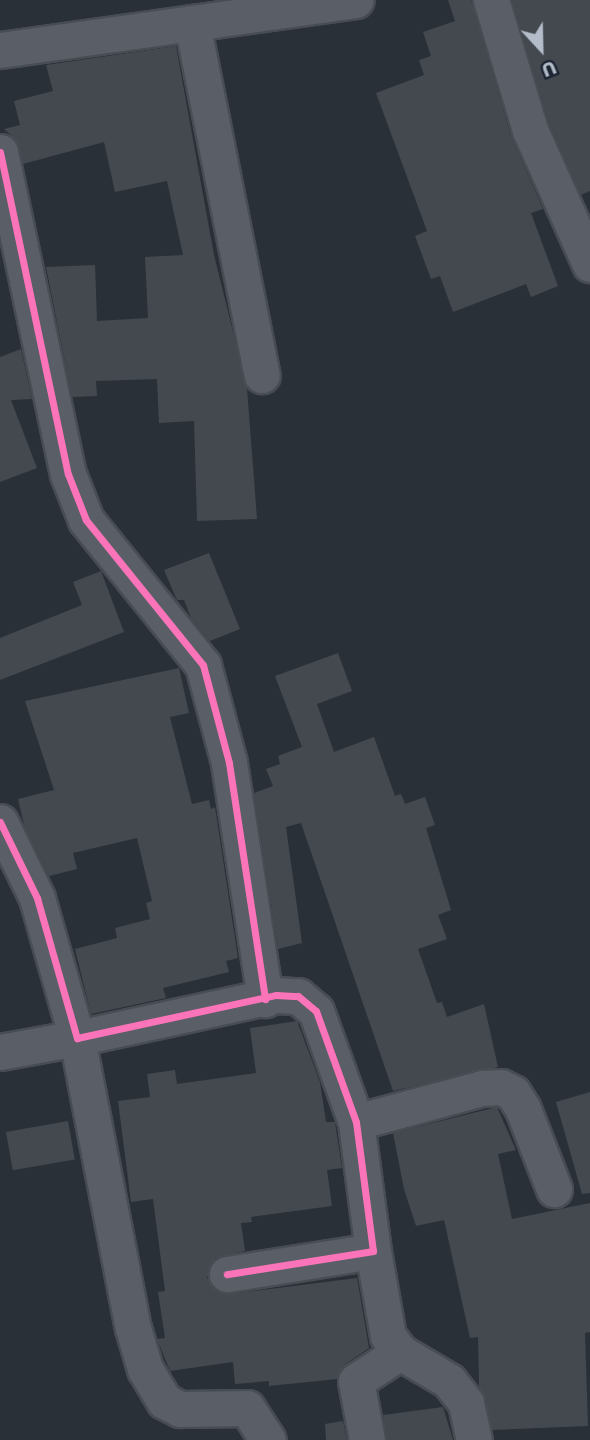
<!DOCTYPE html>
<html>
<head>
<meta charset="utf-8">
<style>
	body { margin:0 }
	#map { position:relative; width:590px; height:1440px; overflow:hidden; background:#2a3038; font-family:"Work Sans",sans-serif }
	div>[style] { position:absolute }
	.building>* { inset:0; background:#444950; transform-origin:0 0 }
	.roads { filter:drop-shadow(2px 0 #484c53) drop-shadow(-2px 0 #484c53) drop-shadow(0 2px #484c53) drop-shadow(0 -2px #484c53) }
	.street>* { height:35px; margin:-17.5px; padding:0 17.5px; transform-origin:17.5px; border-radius:17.5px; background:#5a5e66 }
	.cycleway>* { height:7px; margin:-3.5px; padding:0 3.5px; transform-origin:3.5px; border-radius:3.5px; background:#fb73b8 }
	span { translate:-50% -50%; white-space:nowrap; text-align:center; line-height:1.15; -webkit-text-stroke:5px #1d2633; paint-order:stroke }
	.north { position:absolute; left:506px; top:14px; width:70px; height:70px; -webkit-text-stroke:5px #1d2633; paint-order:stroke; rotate:158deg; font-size:19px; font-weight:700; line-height:28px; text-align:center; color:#b4bcc9 }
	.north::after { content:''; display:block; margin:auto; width:24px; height:32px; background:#b4bcc9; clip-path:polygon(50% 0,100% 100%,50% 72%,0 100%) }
</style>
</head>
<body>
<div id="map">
	<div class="building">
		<div style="clip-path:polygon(448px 0,471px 0,511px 136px,543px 209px,531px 213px,558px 286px,531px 297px,526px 284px,453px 312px,440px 276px,431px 279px,415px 236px,427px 231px,376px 93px,424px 75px,419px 60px,431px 56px,423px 32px,455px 21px)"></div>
		<div style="clip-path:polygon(512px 0,590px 0,590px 191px,581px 195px,549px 123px)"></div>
		<div style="clip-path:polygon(176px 46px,214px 255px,247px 388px,257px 519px,197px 521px,194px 421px,159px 423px,157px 379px,96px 381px,97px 396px,72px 397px,46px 267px,95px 265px,97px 321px,148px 318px,145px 257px,183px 255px,167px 181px,115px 192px,104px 142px,23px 164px,15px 139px,4px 129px,20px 125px,14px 101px,53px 91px,46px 65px)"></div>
		<div style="clip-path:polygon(21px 349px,32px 399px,11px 400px,37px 468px,0 482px,0 357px)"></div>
		<div style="clip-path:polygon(209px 553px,240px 629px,210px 641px,191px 618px,184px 600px,177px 600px,164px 570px)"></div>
		<div style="clip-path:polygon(101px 571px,124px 632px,0 680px,0 638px,82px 605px,73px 582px)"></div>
		<div style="clip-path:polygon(338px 653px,352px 691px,317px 704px,334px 752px,374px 737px,395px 796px,401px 794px,405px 804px,425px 797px,435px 825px,426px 828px,451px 910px,438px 915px,447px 939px,418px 949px,437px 1003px,442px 1002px,447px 1017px,484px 1004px,498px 1067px,393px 1091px,301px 823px,286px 827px,302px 943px,278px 949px,254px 793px,273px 786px,266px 769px,280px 764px,278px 756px,302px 747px,275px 676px)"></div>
		<div style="clip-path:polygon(179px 668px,189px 713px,170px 717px,192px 804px,209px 800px,211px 809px,215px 807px,238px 958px,226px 961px,229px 972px,163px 988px,166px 998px,91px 1014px,75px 949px,117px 938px,115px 928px,150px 919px,146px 903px,152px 901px,137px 838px,73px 853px,77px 869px,49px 876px,24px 825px,18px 799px,54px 790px,25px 701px)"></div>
		<div style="clip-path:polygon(297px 1021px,320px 1082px,326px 1122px,335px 1122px,342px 1168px,327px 1170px,332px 1206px,251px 1217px,252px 1222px,241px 1223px,245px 1251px,215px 1258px,207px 1278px,219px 1292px,229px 1294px,357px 1278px,369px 1348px,344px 1365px,337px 1379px,269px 1386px,269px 1381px,235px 1384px,233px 1362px,170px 1371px,157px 1339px,165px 1338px,158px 1292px,165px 1291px,153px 1199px,131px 1202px,118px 1101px,150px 1097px,147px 1074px,175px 1070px,177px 1084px,256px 1073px,250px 1028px)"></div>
		<div style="clip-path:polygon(590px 1092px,590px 1193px,582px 1194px,556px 1102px)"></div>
		<div style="clip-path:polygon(497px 1107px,516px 1150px,498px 1154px,512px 1219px,590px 1203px,590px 1332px,585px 1333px,588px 1426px,492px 1430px,479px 1386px,478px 1337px,470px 1338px,444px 1220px,416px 1226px,404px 1189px,393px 1133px)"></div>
		<div style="left:68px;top:1121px;width:39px;height:63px;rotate:80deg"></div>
		<div style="clip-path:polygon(443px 1407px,453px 1440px,387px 1440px,383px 1415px)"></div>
		<div style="clip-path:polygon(343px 1421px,347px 1440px,326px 1440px,325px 1424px)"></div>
	</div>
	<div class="roads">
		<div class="street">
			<div style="left:491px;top:0;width:136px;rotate:73.3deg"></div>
			<div style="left:530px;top:130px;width:147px;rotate:65.9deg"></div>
			<div style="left:192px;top:23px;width:359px;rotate:78.8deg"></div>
			<div style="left:0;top:50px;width:359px;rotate:-8deg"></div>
			<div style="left:0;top:152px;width:329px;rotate:78.1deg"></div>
			<div style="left:68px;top:474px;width:49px;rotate:68.6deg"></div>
			<div style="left:86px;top:520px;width:186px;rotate:51.1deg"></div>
			<div style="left:203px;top:665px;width:101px;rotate:75.1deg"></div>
			<div style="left:229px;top:763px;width:239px;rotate:81.3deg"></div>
			<div style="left:0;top:822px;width:85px;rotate:64deg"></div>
			<div style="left:37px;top:898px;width:146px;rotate:74.1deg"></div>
			<div style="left:77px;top:1038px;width:204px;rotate:-12.2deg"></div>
			<div style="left:276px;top:995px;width:22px;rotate:3deg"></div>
			<div style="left:298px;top:996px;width:23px;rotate:40deg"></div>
			<div style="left:316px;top:1011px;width:118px;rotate:70.2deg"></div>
			<div style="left:356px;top:1122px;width:130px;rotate:82.5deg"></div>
			<div style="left:373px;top:1251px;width:148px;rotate:171deg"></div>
			<div style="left:0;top:1052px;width:78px;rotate:-10.3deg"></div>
			<div style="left:77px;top:1038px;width:295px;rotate:79.1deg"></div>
			<div style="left:133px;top:1328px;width:43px;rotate:73.7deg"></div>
			<div style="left:145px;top:1369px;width:37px;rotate:59deg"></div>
			<div style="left:164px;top:1401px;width:18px;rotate:27deg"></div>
			<div style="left:180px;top:1409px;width:67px;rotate:-0.9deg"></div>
			<div style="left:247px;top:1408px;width:38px;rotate:57deg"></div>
			<div style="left:356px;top:1122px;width:131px;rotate:-15.1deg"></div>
			<div style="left:482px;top:1088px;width:19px;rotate:-3deg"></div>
			<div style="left:501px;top:1087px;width:13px;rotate:27deg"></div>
			<div style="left:513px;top:1093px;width:19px;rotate:58deg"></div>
			<div style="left:523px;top:1109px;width:86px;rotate:68.8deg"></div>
			<div style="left:373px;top:1251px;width:86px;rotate:80deg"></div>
			<div style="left:388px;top:1336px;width:20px;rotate:53deg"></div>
			<div style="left:400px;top:1352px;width:57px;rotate:30.6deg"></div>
			<div style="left:449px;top:1381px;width:28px;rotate:52deg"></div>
			<div style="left:466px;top:1403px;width:38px;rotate:78deg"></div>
			<div style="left:367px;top:1440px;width:60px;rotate:-100.6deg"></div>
			<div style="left:356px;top:1381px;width:53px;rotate:-33.4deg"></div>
		</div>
	</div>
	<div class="cycleway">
		<div style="left:0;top:152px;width:329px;rotate:78.1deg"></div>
		<div style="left:68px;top:474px;width:49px;rotate:68.6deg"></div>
		<div style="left:86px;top:520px;width:186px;rotate:51.1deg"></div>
		<div style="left:203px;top:665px;width:101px;rotate:75.1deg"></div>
		<div style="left:229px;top:763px;width:239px;rotate:81.3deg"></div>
		<div style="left:0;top:822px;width:85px;rotate:64deg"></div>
		<div style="left:37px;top:898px;width:146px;rotate:74.1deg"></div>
		<div style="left:77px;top:1038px;width:204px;rotate:-12.2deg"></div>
		<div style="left:276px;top:995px;width:22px;rotate:3deg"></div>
		<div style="left:298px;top:996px;width:23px;rotate:40deg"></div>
		<div style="left:316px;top:1011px;width:118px;rotate:70.2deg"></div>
		<div style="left:356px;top:1122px;width:130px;rotate:82.5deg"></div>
		<div style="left:373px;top:1251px;width:148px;rotate:171deg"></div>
	</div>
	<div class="north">U</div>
</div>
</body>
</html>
